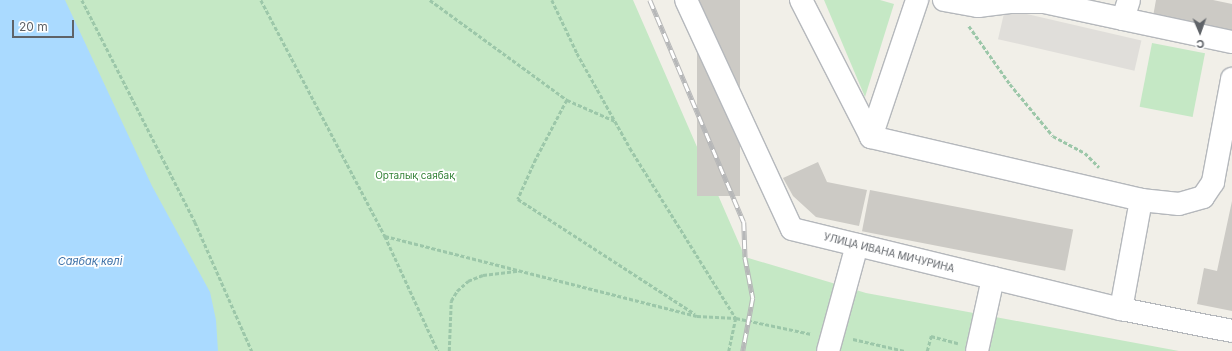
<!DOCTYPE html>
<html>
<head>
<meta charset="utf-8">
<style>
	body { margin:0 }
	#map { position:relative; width:1232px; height:351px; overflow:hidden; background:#f1efe8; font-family:Inter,sans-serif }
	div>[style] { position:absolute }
	.industrial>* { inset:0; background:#e0deda; transform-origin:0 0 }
	.green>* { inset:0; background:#c5e8c5; transform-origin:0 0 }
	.water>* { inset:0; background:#aadaff }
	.building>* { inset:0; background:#cccac5; transform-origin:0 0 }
	.path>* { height:2.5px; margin-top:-1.25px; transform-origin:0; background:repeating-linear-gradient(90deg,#9cc7a9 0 4px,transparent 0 6px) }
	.roads { filter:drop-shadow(1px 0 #b5b8bc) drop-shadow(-1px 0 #b5b8bc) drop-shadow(0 1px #b5b8bc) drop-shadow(0 -1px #b5b8bc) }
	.minor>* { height:22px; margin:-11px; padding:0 11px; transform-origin:11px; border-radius:11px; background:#fff }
	.rail>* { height:4.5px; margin-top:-2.25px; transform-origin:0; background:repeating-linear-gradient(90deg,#fff 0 9px,#b6b7b8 0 18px); box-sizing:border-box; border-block:1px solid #b6b7b8 }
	span { translate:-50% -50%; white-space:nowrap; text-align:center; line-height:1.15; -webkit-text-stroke:3.5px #fff; paint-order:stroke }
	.park-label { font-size:10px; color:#348238 }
	.street-label { font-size:10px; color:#5f6368 }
	.water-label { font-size:11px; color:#4174aa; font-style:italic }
	.north { position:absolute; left:1180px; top:12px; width:40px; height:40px; -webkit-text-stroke:3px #fff; paint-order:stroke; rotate:178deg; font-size:11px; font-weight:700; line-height:16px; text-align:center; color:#5f6368 }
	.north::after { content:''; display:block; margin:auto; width:14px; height:18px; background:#5f6368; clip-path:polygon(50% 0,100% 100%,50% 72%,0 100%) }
	.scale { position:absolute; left:12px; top:20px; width:62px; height:18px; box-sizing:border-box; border:2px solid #5f6368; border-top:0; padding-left:5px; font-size:12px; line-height:14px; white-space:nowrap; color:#5f6368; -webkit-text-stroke:3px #fff; paint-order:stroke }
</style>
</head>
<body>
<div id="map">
	<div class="industrial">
		<div style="left:1005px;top:9px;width:140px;height:31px;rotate:13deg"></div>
	</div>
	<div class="green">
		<div style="clip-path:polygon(0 0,633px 0,745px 257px,866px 293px,1179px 351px,0 351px)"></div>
		<div style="clip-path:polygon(824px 0,880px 0,894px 4px,865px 97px)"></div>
		<div style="left:1152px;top:43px;width:54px;height:65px;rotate:11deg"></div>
	</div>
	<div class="water">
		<div style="clip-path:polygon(0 0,65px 0,152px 186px,210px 292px,216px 320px,218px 351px,0 351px)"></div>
	</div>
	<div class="building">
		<div style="left:697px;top:0;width:43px;height:196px"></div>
		<div style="clip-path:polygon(1156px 0,1213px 0,1232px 4px,1232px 39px,1152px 22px)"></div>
		<div style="clip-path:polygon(818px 162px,827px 182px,867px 190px,859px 226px,816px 217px,793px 196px,783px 178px)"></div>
		<div style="left:870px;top:190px;width:207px;height:42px;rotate:11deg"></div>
		<div style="clip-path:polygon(1232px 201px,1232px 311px,1197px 304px,1204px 268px,1217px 271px)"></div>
	</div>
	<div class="path">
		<div style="left:82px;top:0;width:249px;rotate:63deg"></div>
		<div style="left:195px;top:222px;width:141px;rotate:66.2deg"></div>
		<div style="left:261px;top:0;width:267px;rotate:62.3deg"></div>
		<div style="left:385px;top:236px;width:127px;rotate:65.3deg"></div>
		<div style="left:430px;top:0;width:170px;rotate:36.1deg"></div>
		<div style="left:567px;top:100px;width:52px;rotate:23.6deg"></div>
		<div style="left:552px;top:0;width:59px;rotate:64.7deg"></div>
		<div style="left:577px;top:53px;width:109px;rotate:60.8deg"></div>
		<div style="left:630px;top:148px;width:200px;rotate:58.1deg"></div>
		<div style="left:736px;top:318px;width:34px;rotate:102deg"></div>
		<div style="left:969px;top:26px;width:71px;rotate:54.7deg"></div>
		<div style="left:1010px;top:84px;width:67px;rotate:50.4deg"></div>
		<div style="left:1053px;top:136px;width:36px;rotate:28deg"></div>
		<div style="left:1085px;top:153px;width:20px;rotate:45deg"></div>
		<div style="left:567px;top:100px;width:67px;rotate:117.7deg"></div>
		<div style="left:536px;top:159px;width:44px;rotate:114.2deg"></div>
		<div style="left:518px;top:199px;width:211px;rotate:33deg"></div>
		<div style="left:385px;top:236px;width:322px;rotate:14.4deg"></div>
		<div style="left:697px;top:316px;width:39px;rotate:3deg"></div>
		<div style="left:736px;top:318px;width:77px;rotate:12deg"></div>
		<div style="left:853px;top:339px;width:53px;rotate:13deg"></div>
		<div style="left:449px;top:351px;width:50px;rotate:-87.7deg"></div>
		<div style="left:451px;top:301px;width:12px;rotate:-59deg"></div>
		<div style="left:457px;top:291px;width:15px;rotate:-42deg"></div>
		<div style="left:468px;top:281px;width:16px;rotate:-22deg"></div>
		<div style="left:483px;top:275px;width:35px;rotate:-7deg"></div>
		<div style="left:927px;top:351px;width:16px;rotate:-75deg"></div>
		<div style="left:931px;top:336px;width:28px;rotate:15deg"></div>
	</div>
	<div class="roads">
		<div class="minor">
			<div style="left:686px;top:0;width:252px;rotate:65.2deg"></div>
			<div style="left:792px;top:229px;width:339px;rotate:13.7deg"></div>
			<div style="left:1121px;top:309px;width:113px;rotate:11.2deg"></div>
			<div style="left:801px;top:0;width:154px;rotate:62.9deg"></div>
			<div style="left:871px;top:137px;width:277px;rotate:13.1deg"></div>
			<div style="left:1141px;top:200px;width:38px;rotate:6deg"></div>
			<div style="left:1179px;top:204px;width:25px;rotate:-16deg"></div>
			<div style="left:1203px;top:197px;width:18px;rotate:-56deg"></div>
			<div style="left:1213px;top:182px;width:105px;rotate:-79.5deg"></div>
			<div style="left:944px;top:0;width:35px;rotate:10deg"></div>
			<div style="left:978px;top:6px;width:34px;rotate:-7deg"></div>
			<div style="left:1012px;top:2px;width:32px"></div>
			<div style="left:1044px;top:2px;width:81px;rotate:12.1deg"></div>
			<div style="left:1129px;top:0;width:20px;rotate:108deg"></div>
			<div style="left:1123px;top:19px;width:111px;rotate:11.9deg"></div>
			<div style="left:871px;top:137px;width:145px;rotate:-71.4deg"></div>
			<div style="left:1121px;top:309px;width:111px;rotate:-79.6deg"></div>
			<div style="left:828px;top:351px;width:110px;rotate:-74.7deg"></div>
			<div style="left:977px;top:351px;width:75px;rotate:-77.6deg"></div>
		</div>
	</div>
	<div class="rail">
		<div style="left:650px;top:0;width:241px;rotate:67.1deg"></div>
		<div style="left:744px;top:222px;width:35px;rotate:88deg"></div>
		<div style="left:745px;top:257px;width:42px;rotate:79deg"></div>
		<div style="left:753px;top:298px;width:54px;rotate:100.7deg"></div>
	</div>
	<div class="park-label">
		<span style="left:415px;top:176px">Орталық саябақ</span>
	</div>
	<div class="street-label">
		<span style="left:889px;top:253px;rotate:14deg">УЛИЦА ИВАНА МИЧУРИНА</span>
	</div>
	<div class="water-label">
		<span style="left:90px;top:261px">Саябақ көлі</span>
	</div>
	<div class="north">С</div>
	<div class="scale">20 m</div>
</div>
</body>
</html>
